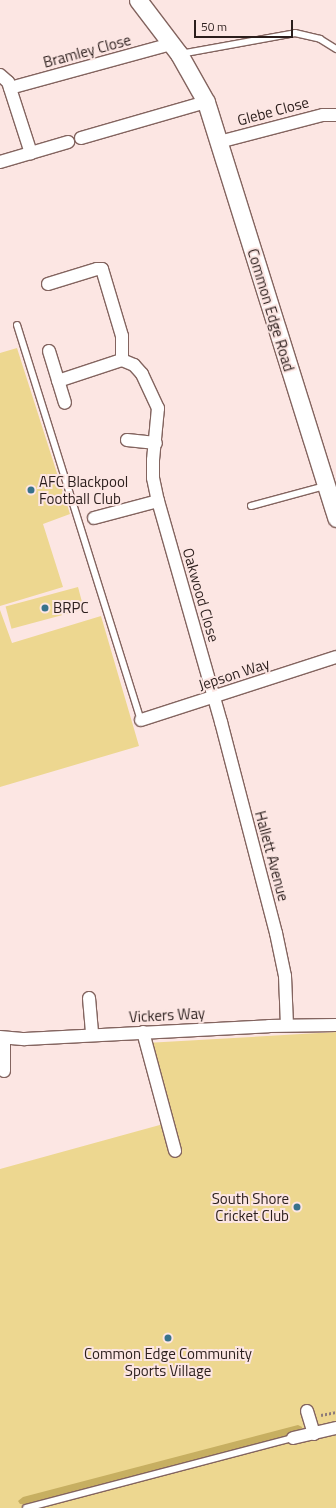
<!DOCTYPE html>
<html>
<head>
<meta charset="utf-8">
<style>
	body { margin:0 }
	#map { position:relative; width:336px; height:1508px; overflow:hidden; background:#fce6e3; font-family:"Titillium Web",sans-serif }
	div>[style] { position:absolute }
	.green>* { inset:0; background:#edd790; transform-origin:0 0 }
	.forest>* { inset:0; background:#c7af61 }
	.path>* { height:2.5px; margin-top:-1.25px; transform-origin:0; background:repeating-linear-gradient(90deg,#8d7c7a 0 2px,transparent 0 4px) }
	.roads { filter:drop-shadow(1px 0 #83645f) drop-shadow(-1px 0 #83645f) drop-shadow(0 1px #83645f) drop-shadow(0 -1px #83645f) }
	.lane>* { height:6px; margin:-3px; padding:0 3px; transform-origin:3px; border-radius:3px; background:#fff }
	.street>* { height:12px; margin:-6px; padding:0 6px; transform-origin:6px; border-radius:6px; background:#fff }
	.secondary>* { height:17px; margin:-8.5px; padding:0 8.5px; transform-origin:8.5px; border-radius:8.5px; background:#fff }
	.dots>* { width:11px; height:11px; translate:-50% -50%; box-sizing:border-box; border:2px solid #fce6e3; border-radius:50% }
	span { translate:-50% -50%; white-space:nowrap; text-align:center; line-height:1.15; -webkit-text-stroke:4px #fce6e3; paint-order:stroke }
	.street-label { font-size:15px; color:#2b1e1c }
	.poi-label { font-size:15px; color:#2b1e1c }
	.left { translate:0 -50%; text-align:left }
	.right { translate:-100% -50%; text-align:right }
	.scale { position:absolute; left:194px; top:20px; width:99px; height:18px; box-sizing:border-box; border:2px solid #2b1e1c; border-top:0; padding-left:5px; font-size:12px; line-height:14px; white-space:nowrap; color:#2b1e1c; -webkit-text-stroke:3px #fce6e3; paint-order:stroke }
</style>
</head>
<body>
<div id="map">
	<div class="green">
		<div style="clip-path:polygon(17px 348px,70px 514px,43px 524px,63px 587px,0 606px,0 353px)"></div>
		<div style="left:78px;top:587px;width:23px;height:75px;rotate:75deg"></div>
		<div style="clip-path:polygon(0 610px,12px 643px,101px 616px,139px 746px,0 787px)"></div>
		<div style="clip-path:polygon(336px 1032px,336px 1508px,0 1508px,0 1169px,167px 1123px,146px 1043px)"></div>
	</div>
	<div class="forest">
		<div style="clip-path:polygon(298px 1425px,302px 1427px,301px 1433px,25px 1504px,20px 1504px,18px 1501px,23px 1497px)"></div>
	</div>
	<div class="path">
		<div style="left:321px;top:1415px;width:15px;rotate:-11deg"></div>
	</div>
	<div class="roads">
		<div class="lane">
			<div style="left:180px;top:54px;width:117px;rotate:-10.3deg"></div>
			<div style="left:295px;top:33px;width:26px;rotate:13deg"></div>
			<div style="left:320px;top:39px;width:19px;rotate:32deg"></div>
			<div style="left:17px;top:325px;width:414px;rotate:72.6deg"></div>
			<div style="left:251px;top:506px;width:77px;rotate:-15.1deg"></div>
			<div style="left:26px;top:1508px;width:276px;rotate:-14.7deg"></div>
		</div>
		<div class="street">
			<div style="left:0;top:75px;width:11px;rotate:41deg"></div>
			<div style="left:8px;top:82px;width:75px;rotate:72.1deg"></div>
			<div style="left:10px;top:88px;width:167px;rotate:-15.3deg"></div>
			<div style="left:81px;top:138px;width:130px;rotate:-16.1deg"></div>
			<div style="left:219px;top:142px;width:107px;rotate:-14.6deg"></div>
			<div style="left:323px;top:115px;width:13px"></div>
			<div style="left:0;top:162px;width:71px;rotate:-16.4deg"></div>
			<div style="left:48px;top:284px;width:51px;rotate:-17deg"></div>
			<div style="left:97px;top:269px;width:5px"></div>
			<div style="left:102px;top:269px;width:70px;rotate:73.4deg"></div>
			<div style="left:122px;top:336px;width:24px;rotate:90deg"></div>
			<div style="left:122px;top:360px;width:13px;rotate:23deg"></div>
			<div style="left:134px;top:365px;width:12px;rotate:48deg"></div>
			<div style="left:142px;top:374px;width:38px;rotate:65deg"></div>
			<div style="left:158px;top:408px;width:52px;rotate:95.5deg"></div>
			<div style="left:153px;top:460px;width:18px;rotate:90deg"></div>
			<div style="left:153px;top:478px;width:24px;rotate:78deg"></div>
			<div style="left:158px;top:501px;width:230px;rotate:74.1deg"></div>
			<div style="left:221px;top:722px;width:218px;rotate:75.4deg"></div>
			<div style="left:276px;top:933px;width:44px;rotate:78.2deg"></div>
			<div style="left:285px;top:976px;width:49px;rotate:87.7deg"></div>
			<div style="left:49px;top:351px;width:54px;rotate:72.9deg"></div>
			<div style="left:58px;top:381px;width:67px;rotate:-18.2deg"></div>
			<div style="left:127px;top:440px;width:29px;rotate:6deg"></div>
			<div style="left:94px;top:518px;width:66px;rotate:-14.9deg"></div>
			<div style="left:141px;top:720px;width:205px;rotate:-17.9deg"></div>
			<div style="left:89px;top:998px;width:37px;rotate:85deg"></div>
			<div style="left:143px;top:1032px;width:123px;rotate:74.9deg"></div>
			<div style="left:0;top:1037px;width:25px;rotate:5deg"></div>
			<div style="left:25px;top:1039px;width:244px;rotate:-3deg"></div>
			<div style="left:269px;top:1026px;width:67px;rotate:-0.9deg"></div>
			<div style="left:4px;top:1038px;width:33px;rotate:90deg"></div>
			<div style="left:307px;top:1411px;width:24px;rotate:73deg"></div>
			<div style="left:293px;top:1438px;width:44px;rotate:-13.1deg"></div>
		</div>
		<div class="secondary">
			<div style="left:138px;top:0;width:68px;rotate:52.8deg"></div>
			<div style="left:179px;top:54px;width:55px;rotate:60.6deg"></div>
			<div style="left:206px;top:102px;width:436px;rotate:72.6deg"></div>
		</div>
	</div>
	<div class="dots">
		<div style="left:31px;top:490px;background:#38728b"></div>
		<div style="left:45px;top:608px;background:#38728b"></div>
		<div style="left:297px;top:1207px;background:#38728b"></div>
		<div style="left:168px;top:1338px;background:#38728b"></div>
	</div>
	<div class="street-label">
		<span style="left:87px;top:51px;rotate:-15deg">Bramley Close</span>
		<span style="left:273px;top:111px;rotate:-15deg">Glebe Close</span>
		<span style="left:271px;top:310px;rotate:73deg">Common Edge Road</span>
		<span style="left:201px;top:595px;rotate:74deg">Oakwood Close</span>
		<span style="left:234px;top:674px;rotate:-18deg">Jepson Way</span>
		<span style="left:272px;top:856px;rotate:75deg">Hallett Avenue</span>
		<span style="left:167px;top:1015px;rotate:-3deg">Vickers Way</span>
	</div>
	<div class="poi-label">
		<span class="left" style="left:39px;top:490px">AFC Blackpool<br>Football Club</span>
		<span class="left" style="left:53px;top:608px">BRPC</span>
		<span class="right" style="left:289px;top:1207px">South Shore<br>Cricket Club</span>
		<span style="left:168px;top:1362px">Common Edge Community<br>Sports Village</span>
	</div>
	<div class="scale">50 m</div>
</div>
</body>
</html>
